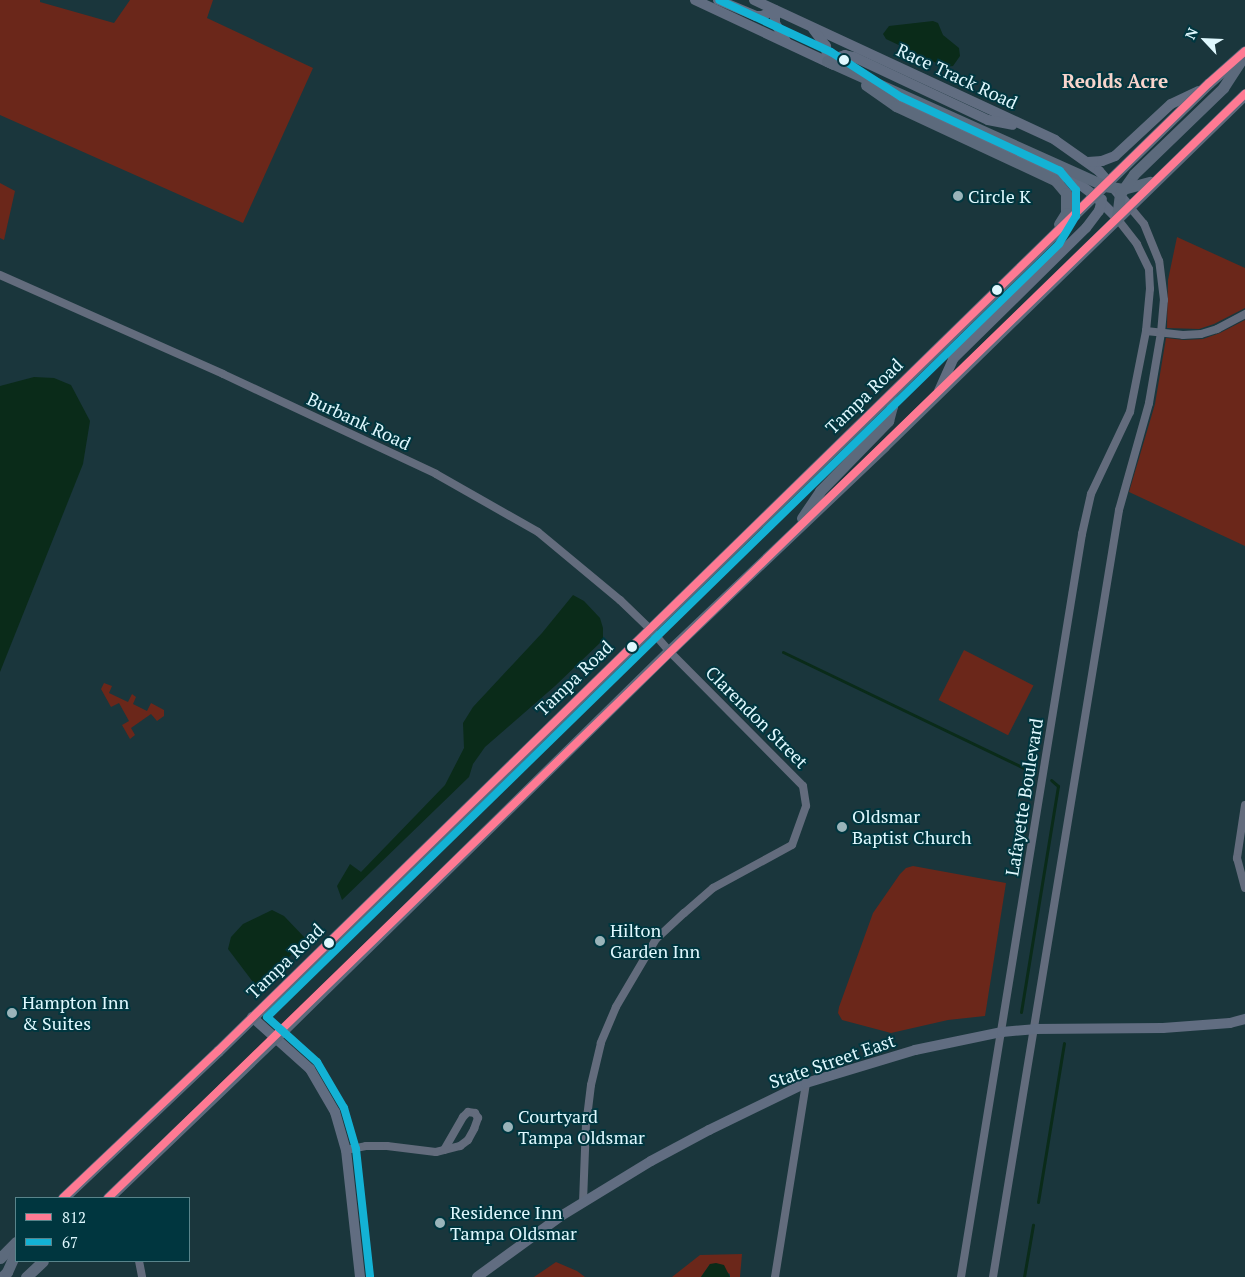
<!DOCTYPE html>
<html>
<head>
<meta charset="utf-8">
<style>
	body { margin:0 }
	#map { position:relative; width:1245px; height:1277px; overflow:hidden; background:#1a363c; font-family:"PT Serif",serif }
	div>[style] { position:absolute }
	.green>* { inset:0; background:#6b271a; transform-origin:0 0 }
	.water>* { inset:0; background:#0a2b19 }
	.stream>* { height:3px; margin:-1.5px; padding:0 1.5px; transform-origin:1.5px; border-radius:1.5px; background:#0a2b19 }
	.street>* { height:8px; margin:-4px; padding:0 4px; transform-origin:4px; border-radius:4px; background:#636c7d }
	.secondary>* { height:10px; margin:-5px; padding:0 5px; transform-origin:5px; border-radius:5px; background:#616d81 }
	.primary>* { height:11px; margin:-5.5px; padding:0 5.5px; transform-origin:5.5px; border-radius:5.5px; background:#5c6a7c }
	.bus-1>* { height:8px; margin:-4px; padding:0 4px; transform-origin:4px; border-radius:4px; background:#fe7a93 }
	.bus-2>* { height:8px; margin:-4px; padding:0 4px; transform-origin:4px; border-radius:4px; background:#13b2d5 }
	.dots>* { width:14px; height:14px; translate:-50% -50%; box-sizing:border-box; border:2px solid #00363f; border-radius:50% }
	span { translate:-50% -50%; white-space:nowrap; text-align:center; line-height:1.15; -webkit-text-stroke:4px #00363f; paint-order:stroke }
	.street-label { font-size:18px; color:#dff8fe }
	.poi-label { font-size:18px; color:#dff8fe }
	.left { translate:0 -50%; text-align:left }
	.neighbourhood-label { font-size:19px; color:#f7d4cc; font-weight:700 }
	.legend { position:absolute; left:15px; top:1197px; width:175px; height:65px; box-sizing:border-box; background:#00363f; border:1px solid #59848b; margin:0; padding:6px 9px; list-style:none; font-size:15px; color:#dff8fe }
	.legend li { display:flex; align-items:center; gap:10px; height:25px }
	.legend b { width:25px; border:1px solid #59848b }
	.north { position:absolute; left:1180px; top:15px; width:50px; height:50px; -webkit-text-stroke:4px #00363f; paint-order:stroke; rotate:295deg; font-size:14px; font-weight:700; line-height:20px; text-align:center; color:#dff8fe }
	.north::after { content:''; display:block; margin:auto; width:18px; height:22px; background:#dff8fe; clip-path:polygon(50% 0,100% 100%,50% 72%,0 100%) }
</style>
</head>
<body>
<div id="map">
	<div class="green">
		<div style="clip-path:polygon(0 0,40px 0,40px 2px,114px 23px,130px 0,213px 0,207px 18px,313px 68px,243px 223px,0 115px)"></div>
		<div style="clip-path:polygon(0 183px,15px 191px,4px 240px,0 238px)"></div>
		<div style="clip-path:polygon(1177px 237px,1245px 268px,1245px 308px,1214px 324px,1199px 329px,1167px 328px,1168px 280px)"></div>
		<div style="clip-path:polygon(1245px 320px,1245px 546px,1129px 492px,1155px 404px,1166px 338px,1184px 340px,1203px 339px,1220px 333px)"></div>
		<div style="left:964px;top:650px;width:78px;height:56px;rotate:27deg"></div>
		<div style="clip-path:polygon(104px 683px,112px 686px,109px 693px,128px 702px,132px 694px,136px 697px,133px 704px,147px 711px,151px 703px,164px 710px,164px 716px,157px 721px,151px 714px,131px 728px,135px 735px,130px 739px,122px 725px,129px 721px,119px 703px,111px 707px,101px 689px)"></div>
		<div style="clip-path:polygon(913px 866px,1006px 883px,985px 1016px,948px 1020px,891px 1033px,842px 1020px,838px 1013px,839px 1007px,873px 913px,900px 874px,906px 868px)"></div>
		<div style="clip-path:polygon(742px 1254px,740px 1277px,730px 1277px,730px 1274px,710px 1264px,701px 1277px,672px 1277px,700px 1255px)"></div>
		<div style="clip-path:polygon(556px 1262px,577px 1271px,585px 1277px,534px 1277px)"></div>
	</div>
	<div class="water">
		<div style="clip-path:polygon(933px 21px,938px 23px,943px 35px,959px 48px,960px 56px,953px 66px,945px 67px,886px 39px,883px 34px,889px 26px)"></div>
		<div style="clip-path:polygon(34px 377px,54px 378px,71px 385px,90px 421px,83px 464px,0 672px,0 386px)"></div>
		<div style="clip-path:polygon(573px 595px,584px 601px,600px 618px,603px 628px,603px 640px,555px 686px,485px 747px,473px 764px,469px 777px,342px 900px,337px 886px,350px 864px,361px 872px,445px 785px,464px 748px,463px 723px,473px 707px,542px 633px)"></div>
		<div style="clip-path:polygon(272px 910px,284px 916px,306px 939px,278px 969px,256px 986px,228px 949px,231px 937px,243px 924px)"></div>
		<div style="clip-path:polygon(716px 1263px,724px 1265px,730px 1277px,701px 1277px,710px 1264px)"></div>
	</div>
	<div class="stream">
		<div style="left:783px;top:652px;width:267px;rotate:25.7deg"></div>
		<div style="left:1021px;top:1012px;width:229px;rotate:-80.7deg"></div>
		<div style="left:1058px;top:786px;width:9px;rotate:-139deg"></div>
		<div style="left:1038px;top:1202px;width:161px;rotate:-80.7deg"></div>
		<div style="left:1024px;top:1277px;width:53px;rotate:-80.2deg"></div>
	</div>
	<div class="street">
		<div style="left:0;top:275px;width:244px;rotate:23.9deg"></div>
		<div style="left:223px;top:374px;width:235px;rotate:25.1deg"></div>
		<div style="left:436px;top:474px;width:117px;rotate:29.6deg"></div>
		<div style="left:538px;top:532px;width:107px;rotate:39.7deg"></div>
		<div style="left:620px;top:600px;width:42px;rotate:44deg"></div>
		<div style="left:650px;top:629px;width:29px;rotate:49deg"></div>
		<div style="left:669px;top:651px;width:190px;rotate:45.2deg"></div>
		<div style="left:803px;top:786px;width:20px;rotate:81deg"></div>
		<div style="left:806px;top:806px;width:41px;rotate:109.7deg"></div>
		<div style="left:792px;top:845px;width:90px;rotate:151.4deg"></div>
		<div style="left:713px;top:888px;width:38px;rotate:139deg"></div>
		<div style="left:684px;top:913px;width:38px;rotate:137deg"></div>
		<div style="left:656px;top:939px;width:79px;rotate:120.5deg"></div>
		<div style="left:616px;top:1007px;width:39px;rotate:113deg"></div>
		<div style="left:601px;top:1043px;width:43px;rotate:103.4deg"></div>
		<div style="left:591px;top:1085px;width:39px;rotate:97deg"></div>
		<div style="left:586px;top:1124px;width:79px;rotate:92.2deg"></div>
		<div style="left:1146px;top:331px;width:37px;rotate:6deg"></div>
		<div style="left:1183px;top:335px;width:18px;rotate:-3deg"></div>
		<div style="left:1201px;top:334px;width:17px;rotate:-17deg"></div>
		<div style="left:1217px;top:329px;width:32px;rotate:-28deg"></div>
		<div style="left:1245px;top:805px;width:54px;rotate:98.6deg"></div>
		<div style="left:1237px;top:858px;width:31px;rotate:75deg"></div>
		<div style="left:346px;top:1150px;width:20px;rotate:-11deg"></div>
		<div style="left:366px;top:1146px;width:21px"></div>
		<div style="left:387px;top:1146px;width:49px;rotate:7deg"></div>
		<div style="left:436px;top:1152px;width:25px;rotate:-14deg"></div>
		<div style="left:460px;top:1146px;width:10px;rotate:-37deg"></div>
		<div style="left:468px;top:1140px;width:13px;rotate:-61deg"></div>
		<div style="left:474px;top:1129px;width:12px;rotate:-70deg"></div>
		<div style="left:478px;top:1118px;width:6px;rotate:-121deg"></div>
		<div style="left:475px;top:1113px;width:7px;rotate:-172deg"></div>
		<div style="left:468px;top:1112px;width:7px;rotate:135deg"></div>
		<div style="left:463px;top:1117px;width:38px;rotate:120deg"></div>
		<div style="left:139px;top:1261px;width:16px;rotate:79deg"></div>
		<div style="left:775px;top:1277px;width:196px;rotate:-80.9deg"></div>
		<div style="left:961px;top:1277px;width:753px;rotate:-80.75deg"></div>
		<div style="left:1082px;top:534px;width:41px;rotate:-77.3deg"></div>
		<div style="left:1091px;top:494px;width:91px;rotate:-64.6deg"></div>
		<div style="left:1130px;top:412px;width:83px;rotate:-78.8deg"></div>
		<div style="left:1146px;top:331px;width:42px;rotate:-84.6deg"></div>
		<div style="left:1150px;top:289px;width:20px;rotate:-93deg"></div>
		<div style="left:1149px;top:269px;width:28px;rotate:-116deg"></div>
		<div style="left:1137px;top:244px;width:33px;rotate:-128deg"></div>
		<div style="left:993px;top:1277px;width:777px;rotate:-80.67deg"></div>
		<div style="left:1119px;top:510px;width:111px;rotate:-74.3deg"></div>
		<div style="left:1149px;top:403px;width:71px;rotate:-80.3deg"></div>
		<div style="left:1161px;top:333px;width:33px;rotate:-85deg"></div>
		<div style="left:1164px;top:300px;width:39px;rotate:-97deg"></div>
		<div style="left:1159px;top:261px;width:40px;rotate:-112deg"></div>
		<div style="left:1144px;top:224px;width:23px;rotate:-130deg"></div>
	</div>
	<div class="secondary">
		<div style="left:695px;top:0;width:153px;rotate:25.1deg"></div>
		<div style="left:718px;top:0;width:41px;rotate:22.8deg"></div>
		<div style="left:756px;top:16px;width:6px"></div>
		<div style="left:762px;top:16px;width:14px;rotate:-25deg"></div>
		<div style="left:754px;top:0;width:332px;rotate:24.9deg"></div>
		<div style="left:1055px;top:140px;width:54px;rotate:35.2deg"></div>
		<div style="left:1099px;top:171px;width:46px;rotate:49.4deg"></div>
		<div style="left:775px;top:10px;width:13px;rotate:90deg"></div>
		<div style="left:775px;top:23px;width:21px;rotate:59deg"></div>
		<div style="left:813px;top:29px;width:21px;rotate:53deg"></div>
		<div style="left:826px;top:46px;width:15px;rotate:86deg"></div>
		<div style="left:827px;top:61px;width:19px;rotate:-18deg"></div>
		<div style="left:845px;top:55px;width:9px;rotate:13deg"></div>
		<div style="left:854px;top:57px;width:148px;rotate:25.2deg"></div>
		<div style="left:988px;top:120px;width:25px;rotate:11deg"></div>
		<div style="left:882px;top:92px;width:216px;rotate:24.9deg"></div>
		<div style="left:1078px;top:183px;width:21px;rotate:37deg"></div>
		<div style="left:1095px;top:196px;width:31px;rotate:45deg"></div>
		<div style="left:1088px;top:162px;width:14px;rotate:-4deg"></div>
		<div style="left:1102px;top:161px;width:14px;rotate:-21deg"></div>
		<div style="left:1115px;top:156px;width:76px;rotate:-42.9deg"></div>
		<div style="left:1171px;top:104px;width:31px;rotate:-25deg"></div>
		<div style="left:939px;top:391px;width:35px;rotate:-66deg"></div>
		<div style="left:953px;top:359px;width:187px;rotate:-44.6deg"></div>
		<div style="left:1086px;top:228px;width:21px;rotate:-53deg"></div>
		<div style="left:1099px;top:211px;width:12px;rotate:-76deg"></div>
		<div style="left:252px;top:1017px;width:78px;rotate:41.9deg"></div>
		<div style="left:310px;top:1069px;width:50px;rotate:59.8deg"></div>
		<div style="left:335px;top:1112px;width:40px;rotate:74deg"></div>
		<div style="left:346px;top:1150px;width:128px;rotate:83.7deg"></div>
		<div style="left:477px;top:1277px;width:104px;rotate:-36deg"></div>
		<div style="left:561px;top:1216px;width:105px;rotate:-31.4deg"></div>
		<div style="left:651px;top:1161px;width:66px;rotate:-28.1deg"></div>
		<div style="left:709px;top:1130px;width:108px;rotate:-25.9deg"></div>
		<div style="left:806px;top:1083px;width:114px;rotate:-16.8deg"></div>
		<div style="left:915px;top:1050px;width:89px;rotate:-11.7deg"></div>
		<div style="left:1002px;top:1032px;width:32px;rotate:-5deg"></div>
		<div style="left:1034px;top:1029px;width:129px;rotate:-0.4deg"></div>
		<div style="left:1163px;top:1028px;width:67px;rotate:-4.3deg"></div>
		<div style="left:1230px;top:1023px;width:16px;rotate:-15deg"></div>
	</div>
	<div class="primary">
		<div style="left:827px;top:61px;width:305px;rotate:24.2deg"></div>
		<div style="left:1105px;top:186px;width:18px;rotate:9deg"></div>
		<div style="left:1123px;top:189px;width:28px;rotate:-15deg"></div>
		<div style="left:866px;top:85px;width:37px;rotate:35deg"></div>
		<div style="left:896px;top:106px;width:175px;rotate:25deg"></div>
		<div style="left:1055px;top:180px;width:17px;rotate:50deg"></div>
		<div style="left:1066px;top:193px;width:20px;rotate:90deg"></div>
		<div style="left:1066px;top:213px;width:13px;rotate:122deg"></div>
		<div style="left:1117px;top:218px;width:24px;rotate:-83deg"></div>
		<div style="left:1120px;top:194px;width:24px;rotate:-55deg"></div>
		<div style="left:1134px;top:174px;width:124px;rotate:-44deg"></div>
		<div style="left:1223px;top:88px;width:33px;rotate:-57deg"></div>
		<div style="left:802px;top:518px;width:32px;rotate:-56deg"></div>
		<div style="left:820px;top:491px;width:98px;rotate:-45.8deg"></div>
		<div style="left:888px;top:421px;width:16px;rotate:-75deg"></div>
		<div style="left:892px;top:406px;width:11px;rotate:-100deg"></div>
		<div style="left:63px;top:1198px;width:214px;rotate:-43.5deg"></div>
		<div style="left:218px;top:1051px;width:1385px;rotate:-44.33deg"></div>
		<div style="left:1209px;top:83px;width:48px;rotate:-41.6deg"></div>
		<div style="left:108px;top:1198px;width:231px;rotate:-43.8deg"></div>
		<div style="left:275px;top:1038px;width:552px;rotate:-44.49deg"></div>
		<div style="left:669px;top:651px;width:297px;rotate:-43.6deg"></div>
		<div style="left:884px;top:446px;width:504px;rotate:-44.28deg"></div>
		<div style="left:0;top:1258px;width:23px;rotate:-45deg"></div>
		<div style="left:2px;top:1277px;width:7px;rotate:-45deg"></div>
		<div style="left:7px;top:1272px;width:22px;rotate:-66deg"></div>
		<div style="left:26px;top:1277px;width:23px;rotate:-43deg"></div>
	</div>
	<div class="bus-1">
		<div style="left:63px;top:1198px;width:214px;rotate:-43.5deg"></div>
		<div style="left:218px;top:1051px;width:1385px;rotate:-44.33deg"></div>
		<div style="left:1209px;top:83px;width:48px;rotate:-41.6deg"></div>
		<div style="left:108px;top:1198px;width:1585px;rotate:-44.16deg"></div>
	</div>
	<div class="bus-2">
		<div style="left:370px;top:1276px;width:128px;rotate:-96.3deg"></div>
		<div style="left:356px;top:1149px;width:43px;rotate:-106.3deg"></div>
		<div style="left:344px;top:1108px;width:53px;rotate:-120.4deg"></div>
		<div style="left:317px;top:1062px;width:67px;rotate:-138deg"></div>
		<div style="left:267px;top:1017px;width:1107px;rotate:-44.3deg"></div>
		<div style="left:1059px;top:244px;width:33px;rotate:-59deg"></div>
		<div style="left:1076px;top:216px;width:26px;rotate:-90deg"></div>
		<div style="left:1076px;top:190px;width:25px;rotate:-130deg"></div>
		<div style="left:1060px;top:171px;width:175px;rotate:-155deg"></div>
		<div style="left:901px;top:97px;width:83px;rotate:-147.3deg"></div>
		<div style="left:831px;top:52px;width:123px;rotate:-155.1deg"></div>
	</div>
	<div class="dots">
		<div style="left:844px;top:60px;background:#dff8fe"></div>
		<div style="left:958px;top:196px;background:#9ab4ba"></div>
		<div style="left:997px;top:290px;background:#dff8fe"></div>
		<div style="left:632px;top:647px;background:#dff8fe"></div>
		<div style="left:842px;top:827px;background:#9ab4ba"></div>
		<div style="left:600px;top:941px;background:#9ab4ba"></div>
		<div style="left:329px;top:943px;background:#dff8fe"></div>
		<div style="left:12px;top:1013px;background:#9ab4ba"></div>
		<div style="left:508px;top:1127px;background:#9ab4ba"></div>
		<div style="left:440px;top:1223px;background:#9ab4ba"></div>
	</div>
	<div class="street-label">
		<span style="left:957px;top:76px;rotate:25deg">Race Track Road</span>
		<span style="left:864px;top:396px;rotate:-44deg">Tampa Road</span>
		<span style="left:359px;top:421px;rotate:25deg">Burbank Road</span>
		<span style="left:574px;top:678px;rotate:-44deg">Tampa Road</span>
		<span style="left:757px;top:717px;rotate:45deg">Clarendon Street</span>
		<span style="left:1024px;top:797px;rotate:-81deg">Lafayette Boulevard</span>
		<span style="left:285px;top:961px;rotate:-44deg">Tampa Road</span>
		<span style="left:832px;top:1061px;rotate:-19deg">State Street East</span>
	</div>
	<div class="poi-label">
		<span class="left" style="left:968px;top:196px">Circle K</span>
		<span class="left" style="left:852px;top:827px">Oldsmar<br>Baptist Church</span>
		<span class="left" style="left:610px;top:941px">Hilton<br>Garden Inn</span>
		<span class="left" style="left:22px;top:1013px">Hampton Inn<br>&amp; Suites</span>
		<span class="left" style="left:518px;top:1127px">Courtyard<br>Tampa Oldsmar</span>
		<span class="left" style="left:450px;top:1223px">Residence Inn<br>Tampa Oldsmar</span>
	</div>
	<div class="neighbourhood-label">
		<span style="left:1115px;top:81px">Reolds Acre</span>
	</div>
	<ul class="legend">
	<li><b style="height:6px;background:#fe7a93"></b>812</li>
	<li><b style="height:6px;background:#13b2d5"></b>67</li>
	</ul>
	<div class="north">N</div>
</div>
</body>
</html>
